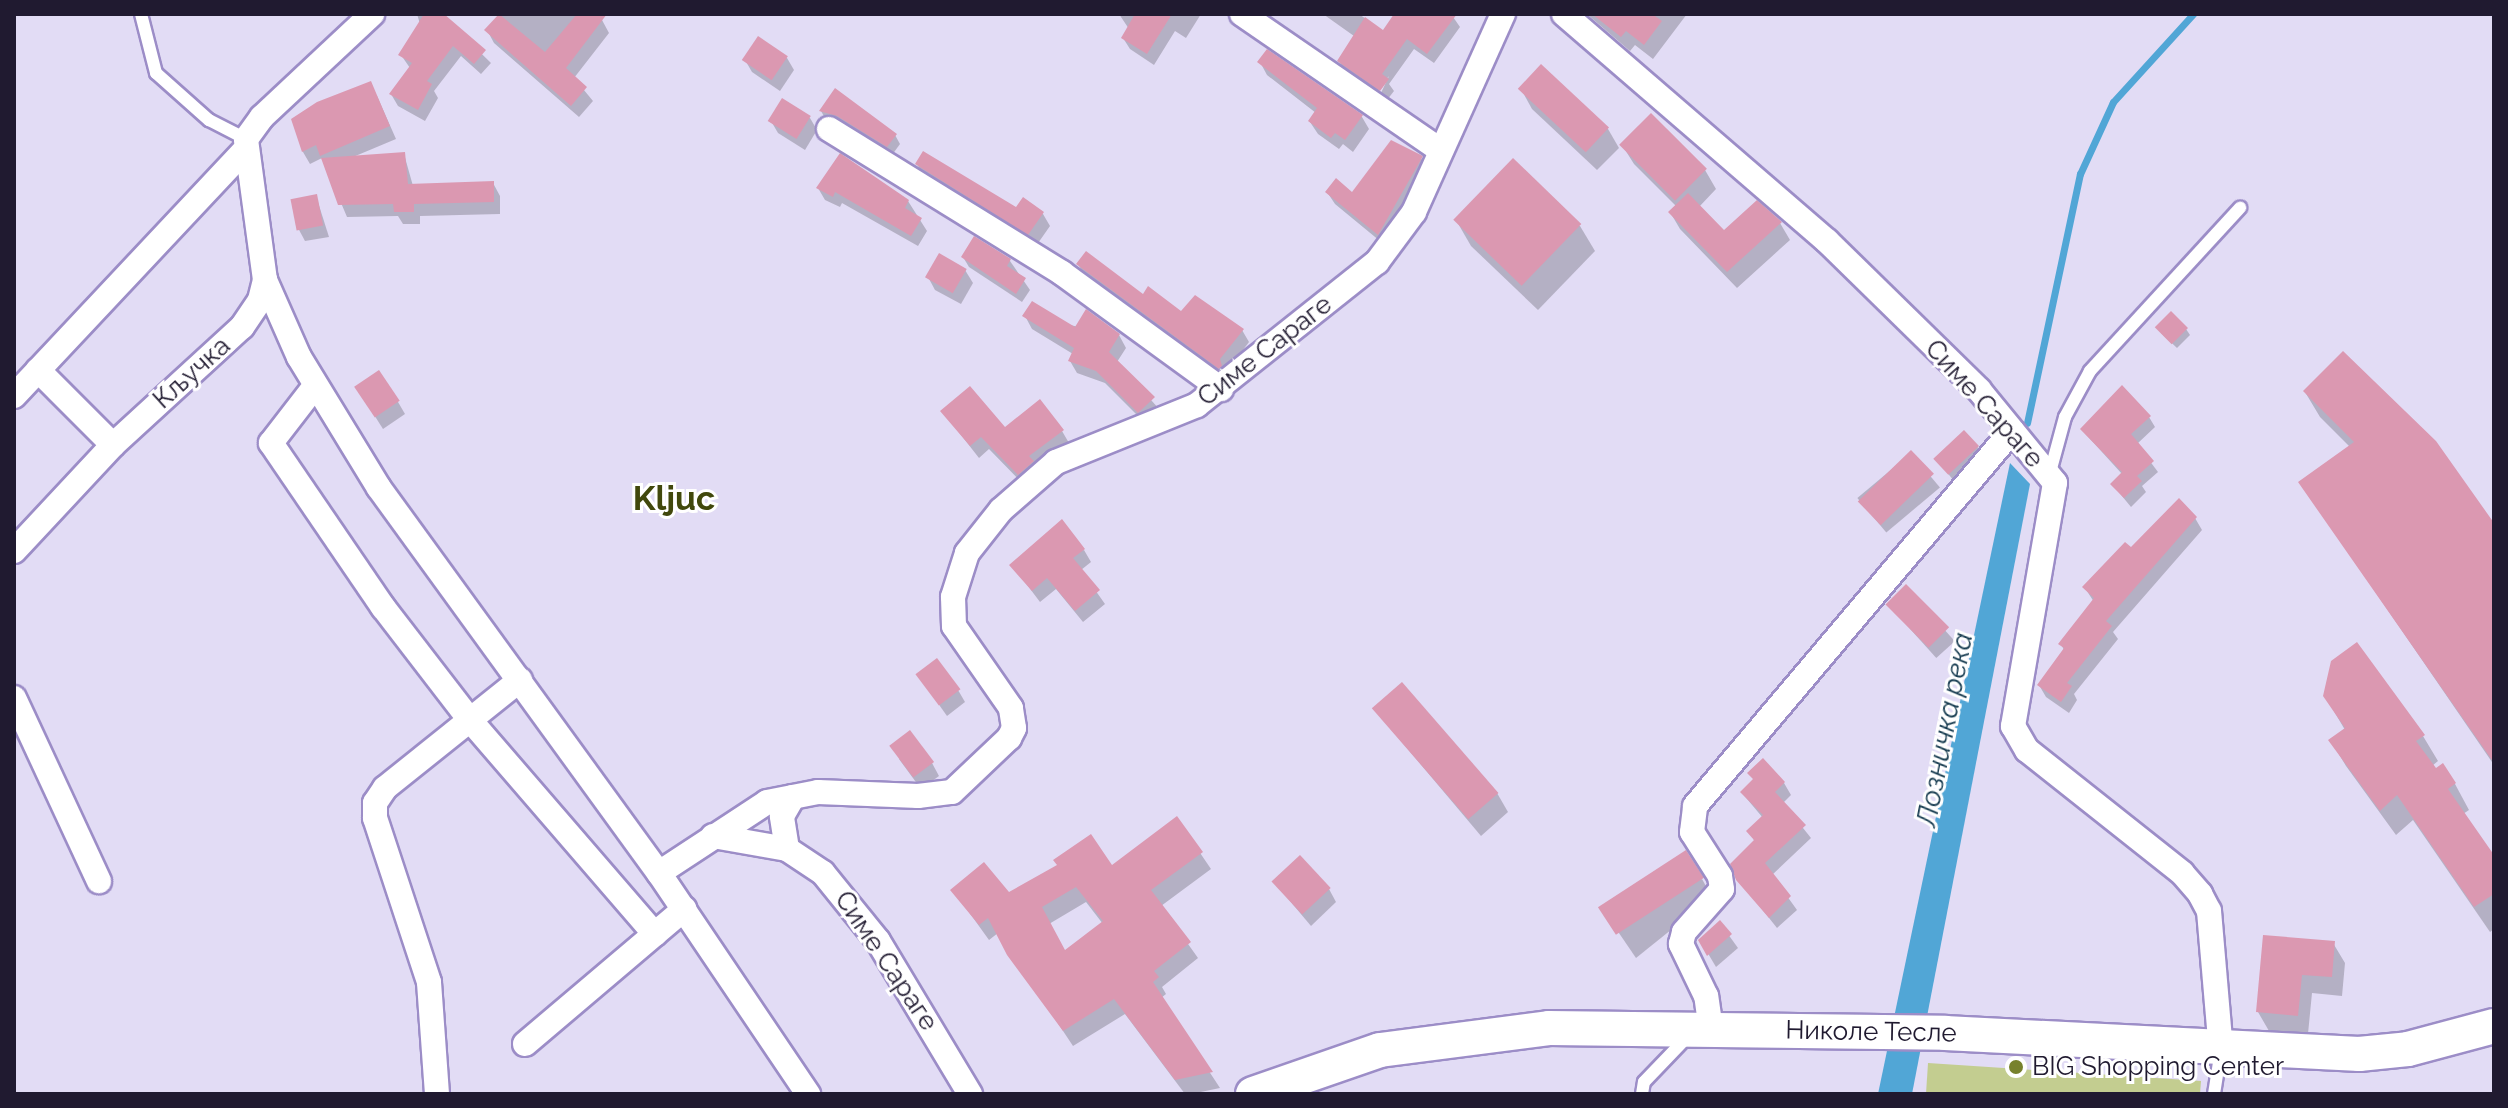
<!DOCTYPE html>
<html>
<head>
<meta charset="utf-8">
<style>
	body { margin:0 }
	#map { position:relative; width:2508px; height:1108px; overflow:hidden; background:#e2dcf5; font-family:Raleway,sans-serif }
	div>[style] { position:absolute }
	.green>* { inset:0; background:#c3cd90 }
	.water>* { inset:0; background:#51a6d6 }
	.shadow>* { inset:0; background:#0003; transform-origin:0 0 }
	.stream>* { height:7px; margin:-3.5px; padding:0 3.5px; transform-origin:3.5px; border-radius:3.5px; background:#51a6d6 }
	.building>* { inset:0; background:#db98b1; transform-origin:0 0 }
	.roads { filter:drop-shadow(2px 0 #9c8dc7) drop-shadow(-2px 0 #9c8dc7) drop-shadow(0 2px #9c8dc7) drop-shadow(0 -2px #9c8dc7) }
	.lane>* { height:12px; margin:-6px; padding:0 6px; transform-origin:6px; border-radius:6px; background:#fff }
	.street>* { height:24px; margin:-12px; padding:0 12px; transform-origin:12px; border-radius:12px; background:#fff }
	.secondary>* { height:34px; margin:-17px; padding:0 17px; transform-origin:17px; border-radius:17px; background:#fff }
	.dots>* { width:22px; height:22px; translate:-50% -50%; box-sizing:border-box; border:4px solid #fff; border-radius:50% }
	span { translate:-50% -50%; white-space:nowrap; text-align:center; line-height:1.15; -webkit-text-stroke:6px #fff; paint-order:stroke }
	.street-label { font-size:26px; color:#201a30 }
	.poi-label { font-size:26px; color:#201a30 }
	.left { translate:0 -50%; text-align:left }
	.water-label { font-size:28px; color:#153a4f; font-style:italic }
	.district-label { font-size:34px; color:#41480c; font-weight:700 }
	.frame { position:absolute; inset:0; border:16px solid #201a30; pointer-events:none }
</style>
</head>
<body>
<div id="map">
	<div class="green">
		<div style="clip-path:polygon(1928px 1063px,2201px 1081px,2200px 1094px,1926px 1094px)"></div>
	</div>
	<div class="water">
		<div style="clip-path:polygon(2010px 463px,2030px 484px,1912px 1094px,1878px 1094px)"></div>
	</div>
	<div class="shadow">
		<div style="clip-path:polygon(417px 14px,441px 14px,491px 63px,481px 74px,461px 56px,434px 91px,438px 98px,425px 121px,398px 106px,391px 94px,410px 68px,401px 55px,420px 24px)"></div>
		<div style="clip-path:polygon(500px 14px,592px 14px,602px 20px,609px 33px,574px 78px,593px 101px,579px 117px,494px 43px,487px 30px)"></div>
		<div style="clip-path:polygon(1119px 14px,1201px 14px,1186px 38px,1175px 31px,1154px 65px,1130px 49px,1123px 38px,1129px 29px)"></div>
		<div style="clip-path:polygon(1323px 14px,1359px 14px,1384px 32px,1397px 14px,1451px 14px,1460px 27px,1434px 63px,1414px 49px,1389px 84px,1394px 91px,1387px 100px,1380px 95px,1389px 76px,1376px 93px,1345px 72px,1339px 61px,1354px 36px)"></div>
		<div style="clip-path:polygon(1587px 14px,1687px 14px,1653px 59px,1635px 45px,1630px 51px)"></div>
		<div style="clip-path:polygon(787px 58px,794px 70px,780px 91px,752px 72px,745px 60px)"></div>
		<div style="clip-path:polygon(1260px 62px,1362px 117px,1369px 129px,1353px 152px,1343px 144px,1339px 149px,1318px 134px,1310px 122px,1316px 113px,1267px 75px)"></div>
		<div style="clip-path:polygon(1521px 89px,1608px 129px,1619px 148px,1597px 170px,1532px 109px)"></div>
		<div style="clip-path:polygon(835px 91px,895px 135px,900px 144px,892px 155px,826px 120px,821px 111px)"></div>
		<div style="clip-path:polygon(377px 96px,396px 139px,353px 157px,404px 154px,413px 186px,493px 183px,500px 196px,500px 214px,420px 216px,420px 224px,403px 224px,398px 216px,347px 217px,322px 158px,310px 164px,303px 152px,294px 119px)"></div>
		<div style="clip-path:polygon(810px 118px,817px 130px,805px 150px,778px 133px,771px 121px)"></div>
		<div style="clip-path:polygon(1622px 145px,1705px 170px,1716px 189px,1699px 207px,1724px 233px,1780px 223px,1790px 240px,1737px 288px,1680px 229px,1670px 212px,1676px 206px,1634px 164px)"></div>
		<div style="clip-path:polygon(1421px 158px,1428px 170px,1386px 246px,1335px 204px,1327px 192px,1353px 195px)"></div>
		<div style="clip-path:polygon(917px 164px,1017px 209px,1043px 214px,1050px 226px,1036px 246px,924px 177px)"></div>
		<div style="clip-path:polygon(818px 188px,908px 201px,927px 231px,918px 246px,842px 203px,840px 207px,825px 200px)"></div>
		<div style="clip-path:polygon(316px 196px,329px 237px,305px 241px,298px 228px)"></div>
		<div style="clip-path:polygon(1456px 220px,1580px 226px,1595px 251px,1538px 310px,1471px 246px)"></div>
		<div style="clip-path:polygon(963px 257px,1010px 261px,1030px 290px,1022px 302px,969px 267px)"></div>
		<div style="clip-path:polygon(1078px 264px,1182px 314px,1196px 297px,1242px 330px,1249px 342px,1227px 371px,1226px 379px,1085px 276px)"></div>
		<div style="clip-path:polygon(965px 270px,973px 283px,961px 304px,935px 290px,928px 277px)"></div>
		<div style="clip-path:polygon(1025px 316px,1119px 335px,1126px 348px,1117px 362px,1160px 410px,1146px 424px,1105px 383px,1077px 373px,1070px 361px,1073px 354px,1032px 329px)"></div>
		<div style="clip-path:polygon(2186px 329px,2190px 335px,2177px 348px,2161px 333px)"></div>
		<div style="clip-path:polygon(2305px 392px,2494px 527px,2494px 765px,2300px 482px,2350px 447px,2320px 417px)"></div>
		<div style="clip-path:polygon(364px 399px,398px 402px,405px 414px,383px 429px)"></div>
		<div style="clip-path:polygon(943px 412px,1005px 429px,1062px 431px,1069px 443px,1036px 469px,1026px 487px,989px 449px,979px 458px)"></div>
		<div style="clip-path:polygon(2149px 417px,2155px 427px,2137px 444px,2158px 472px,2142px 486px,2146px 492px,2131px 507px,2112px 484px,2122px 474px,2082px 430px)"></div>
		<div style="clip-path:polygon(1978px 447px,1985px 459px,1958px 486px,1937px 460px)"></div>
		<div style="left:1911px;top:453px;width:45px;height:70px;rotate:50deg"></div>
		<div style="clip-path:polygon(2195px 518px,2202px 530px,2113px 632px,2118px 639px,2074px 694px,2077px 700px,2069px 713px,2046px 697px,2039px 685px,2064px 650px,2061px 644px,2094px 602px,2085px 588px,2131px 550px)"></div>
		<div style="clip-path:polygon(1084px 550px,1091px 562px,1081px 570px,1105px 604px,1083px 622px,1056px 589px,1040px 602px,1012px 565px)"></div>
		<div style="left:1906px;top:587px;width:73px;height:25px;rotate:48deg"></div>
		<div style="clip-path:polygon(918px 675px,958px 690px,965px 702px,947px 716px)"></div>
		<div style="clip-path:polygon(2325px 696px,2423px 736px,2438px 761px,2432px 766px,2435px 771px,2442px 766px,2455px 784px,2469px 810px,2463px 814px,2494px 859px,2494px 929px,2490px 932px,2413px 820px,2396px 835px,2346px 766px,2331px 741px,2345px 730px)"></div>
		<div style="clip-path:polygon(1374px 709px,1497px 793px,1508px 812px,1481px 836px)"></div>
		<div style="clip-path:polygon(899px 759px,932px 763px,939px 776px,921px 789px)"></div>
		<div style="clip-path:polygon(1750px 774px,1784px 783px,1791px 795px,1783px 803px,1811px 838px,1772px 875px,1797px 910px,1777px 928px,1738px 879px,1755px 842px,1749px 831px,1763px 818px,1742px 793px,1754px 780px)"></div>
		<div style="clip-path:polygon(evenodd,1177px 819px,1211px 869px,1161px 906px,1198px 958px,1162px 987px,1166px 994px,1161px 998px,1220px 1088px,1191px 1094px,1185px 1094px,1125px 1014px,1073px 1046px,998px 933px,989px 940px,953px 890px,1009px 895px,1112px 868px,1177px 819px,1086px 902px,1103px 924px,1065px 952px,1049px 924px,1086px 902px)"></div>
		<div style="clip-path:polygon(1702px 879px,1712px 897px,1636px 958px,1606px 914px)"></div>
		<div style="clip-path:polygon(1274px 882px,1329px 889px,1336px 902px,1311px 926px)"></div>
		<div style="clip-path:polygon(1720px 923px,1738px 948px,1716px 967px,1700px 940px)"></div>
		<div style="clip-path:polygon(2333px 943px,2345px 963px,2342px 996px,2312px 993px,2308px 1034px,2269px 1031px,2258px 1012px)"></div>
	</div>
	<div class="stream">
		<div style="left:2027px;top:423px;width:255px;rotate:-78deg"></div>
		<div style="left:2080px;top:174px;width:79px;rotate:-65.4deg"></div>
		<div style="left:2113px;top:102px;width:119px;rotate:-47.7deg"></div>
	</div>
	<div class="building">
		<div style="clip-path:polygon(424px 14px,444px 14px,486px 50px,474px 64px,453px 46px,427px 81px,432px 84px,418px 110px,389px 94px,412px 63px,398px 55px)"></div>
		<div style="clip-path:polygon(499px 14px,545px 52px,577px 14px,607px 14px,566px 68px,587px 87px,571px 106px,484px 30px)"></div>
		<div style="clip-path:polygon(1135px 14px,1172px 14px,1147px 54px,1121px 38px)"></div>
		<div style="clip-path:polygon(1394px 14px,1457px 14px,1427px 54px,1407px 39px,1382px 74px,1389px 79px,1380px 91px,1337px 61px,1365px 17px,1383px 30px)"></div>
		<div style="clip-path:polygon(1592px 14px,1652px 14px,1662px 21px,1644px 45px,1626px 31px,1621px 37px)"></div>
		<div style="left:758px;top:36px;width:36px;height:29px;rotate:34deg"></div>
		<div style="clip-path:polygon(1267px 49px,1363px 115px,1345px 140px,1335px 133px,1331px 138px,1308px 121px,1317px 108px,1257px 62px)"></div>
		<div style="left:1541px;top:64px;width:93px;height:34px;rotate:43deg"></div>
		<div style="clip-path:polygon(371px 81px,390px 126px,320px 156px,316px 145px,302px 152px,291px 119px,317px 102px)"></div>
		<div style="clip-path:polygon(835px 88px,897px 134px,887px 147px,837px 116px,819px 111px)"></div>
		<div style="left:782px;top:98px;width:34px;height:27px;rotate:32deg"></div>
		<div style="left:1651px;top:113px;width:79px;height:45px;rotate:45deg"></div>
		<div style="clip-path:polygon(1391px 140px,1423px 156px,1378px 235px,1325px 192px,1336px 178px,1352px 192px)"></div>
		<div style="clip-path:polygon(923px 151px,1016px 207px,1023px 197px,1044px 212px,1028px 235px,915px 164px)"></div>
		<div style="clip-path:polygon(405px 152px,408px 184px,494px 181px,494px 202px,414px 204px,414px 212px,394px 212px,393px 204px,338px 205px,321px 158px)"></div>
		<div style="clip-path:polygon(840px 153px,909px 200px,905px 208px,922px 218px,911px 236px,835px 192px,833px 197px,816px 188px)"></div>
		<div style="left:1513px;top:158px;width:95px;height:86px;rotate:44deg"></div>
		<div style="clip-path:polygon(1688px 193px,1724px 230px,1757px 200px,1782px 222px,1727px 272px,1668px 212px)"></div>
		<div style="left:317px;top:194px;width:32px;height:27px;rotate:79deg"></div>
		<div style="clip-path:polygon(974px 236px,1011px 259px,1007px 266px,1026px 278px,1016px 294px,961px 257px)"></div>
		<div style="clip-path:polygon(1086px 251px,1143px 294px,1148px 286px,1181px 311px,1195px 295px,1244px 329px,1220px 359px,1222px 366px,1219px 369px,1076px 264px)"></div>
		<div style="left:939px;top:253px;width:32px;height:28px;rotate:30deg"></div>
		<div style="clip-path:polygon(1032px 301px,1075px 327px,1086px 309px,1120px 334px,1109px 352px,1155px 397px,1138px 413px,1096px 371px,1068px 361px,1074px 348px,1022px 316px)"></div>
		<div style="left:2171px;top:311px;width:24px;height:23px;rotate:45deg"></div>
		<div style="clip-path:polygon(2343px 351px,2436px 441px,2494px 523px,2494px 763px,2298px 482px,2354px 442px,2303px 391px)"></div>
		<div style="left:379px;top:370px;width:37px;height:30px;rotate:56deg"></div>
		<div style="clip-path:polygon(2122px 385px,2151px 416px,2131px 434px,2154px 461px,2137px 476px,2142px 481px,2124px 498px,2110px 484px,2122px 472px,2080px 429px)"></div>
		<div style="clip-path:polygon(970px 386px,1005px 427px,1040px 399px,1064px 430px,1029px 456px,1034px 461px,1018px 475px,981px 437px,970px 446px,940px 411px)"></div>
		<div style="left:1964px;top:430px;width:22px;height:42px;rotate:47deg"></div>
		<div style="left:1911px;top:450px;width:33px;height:74px;rotate:46deg"></div>
		<div style="clip-path:polygon(2179px 498px,2197px 517px,2106px 621px,2112px 626px,2067px 683px,2072px 686px,2061px 702px,2037px 685px,2064px 648px,2058px 644px,2094px 598px,2082px 587px,2125px 542px,2131px 547px)"></div>
		<div style="clip-path:polygon(1062px 519px,1085px 549px,1073px 558px,1100px 590px,1075px 611px,1047px 578px,1032px 591px,1009px 565px)"></div>
		<div style="left:1906px;top:584px;width:61px;height:29px;rotate:45deg"></div>
		<div style="clip-path:polygon(2357px 642px,2425px 735px,2416px 741px,2436px 768px,2443px 763px,2456px 783px,2448px 789px,2494px 855px,2494px 894px,2474px 907px,2397px 795px,2380px 811px,2328px 740px,2345px 728px,2323px 696px,2331px 661px)"></div>
		<div style="left:937px;top:658px;width:39px;height:27px;rotate:53deg"></div>
		<div style="left:1402px;top:682px;width:147px;height:40px;rotate:49deg"></div>
		<div style="left:910px;top:730px;width:40px;height:26px;rotate:53deg"></div>
		<div style="clip-path:polygon(1763px 758px,1785px 782px,1775px 792px,1806px 825px,1765px 863px,1791px 896px,1769px 918px,1736px 880px,1730px 864px,1754px 840px,1746px 831px,1763px 815px,1740px 792px,1753px 779px,1747px 773px)"></div>
		<div style="clip-path:polygon(evenodd,1177px 816px,1203px 852px,1151px 890px,1191px 942px,1154px 971px,1159px 977px,1153px 982px,1213px 1072px,1175px 1080px,1114px 999px,1063px 1031px,1007px 955px,988px 918px,979px 925px,950px 890px,984px 862px,1009px 892px,1057px 865px,1053px 860px,1091px 834px,1112px 865px,1177px 816px,1076px 887px,1103px 921px,1065px 950px,1042px 907px,1076px 887px)"></div>
		<div style="left:1686px;top:850px;width:33px;height:105px;rotate:57deg"></div>
		<div style="left:1300px;top:855px;width:45px;height:39px;rotate:47deg"></div>
		<div style="clip-path:polygon(1720px 920px,1732px 934px,1707px 956px,1698px 940px)"></div>
		<div style="clip-path:polygon(2263px 935px,2335px 941px,2332px 977px,2302px 975px,2298px 1016px,2256px 1012px)"></div>
	</div>
	<div class="roads">
		<div class="lane">
			<div style="left:141px;top:14px;width:61px;rotate:75.7deg"></div>
			<div style="left:156px;top:73px;width:71px;rotate:41.6deg"></div>
			<div style="left:209px;top:120px;width:42px;rotate:27.2deg"></div>
			<div style="left:2049px;top:476px;width:61px;rotate:-74.8deg"></div>
			<div style="left:2065px;top:417px;width:52px;rotate:-61.5deg"></div>
			<div style="left:2090px;top:371px;width:222px;rotate:-47.4deg"></div>
			<div style="left:1642px;top:1094px;width:12px;rotate:-81deg"></div>
			<div style="left:1644px;top:1082px;width:65px;rotate:-46.2deg"></div>
			<div style="left:2214px;top:1094px;width:45px;rotate:-81deg"></div>
		</div>
		<div class="street">
			<div style="left:1242px;top:14px;width:240px;rotate:34.5deg"></div>
			<div style="left:1564px;top:14px;width:347px;rotate:40.8deg"></div>
			<div style="left:1827px;top:241px;width:213px;rotate:44.4deg"></div>
			<div style="left:1979px;top:390px;width:120px;rotate:50.7deg"></div>
			<div style="left:2055px;top:483px;width:247px;rotate:99.8deg"></div>
			<div style="left:2013px;top:726px;width:28px;rotate:60deg"></div>
			<div style="left:2027px;top:750px;width:198px;rotate:38.4deg"></div>
			<div style="left:2182px;top:873px;width:28px;rotate:49deg"></div>
			<div style="left:2200px;top:894px;width:19px;rotate:62deg"></div>
			<div style="left:2209px;top:911px;width:140px;rotate:85.1deg"></div>
			<div style="left:829px;top:129px;width:274px;rotate:31.7deg"></div>
			<div style="left:1062px;top:273px;width:197px;rotate:36.1deg"></div>
			<div style="left:265px;top:280px;width:84px;rotate:66.2deg"></div>
			<div style="left:299px;top:357px;width:153px;rotate:58.6deg"></div>
			<div style="left:379px;top:488px;width:476px;rotate:54deg"></div>
			<div style="left:659px;top:873px;width:267px;rotate:56deg"></div>
			<div style="left:38px;top:370px;width:106px;rotate:45deg"></div>
			<div style="left:315px;top:386px;width:72px;rotate:127.7deg"></div>
			<div style="left:271px;top:443px;width:199px;rotate:55.7deg"></div>
			<div style="left:383px;top:607px;width:143px;rotate:52.4deg"></div>
			<div style="left:470px;top:720px;width:283px;rotate:49.2deg"></div>
			<div style="left:14px;top:396px;width:336px;rotate:-46.8deg"></div>
			<div style="left:14px;top:551px;width:145px;rotate:-47deg"></div>
			<div style="left:113px;top:445px;width:175px;rotate:-42.5deg"></div>
			<div style="left:242px;top:327px;width:32px;rotate:-56deg"></div>
			<div style="left:260px;top:300px;width:21px;rotate:-76deg"></div>
			<div style="left:265px;top:280px;width:142px;rotate:-97.7deg"></div>
			<div style="left:246px;top:139px;width:27px;rotate:-54deg"></div>
			<div style="left:262px;top:117px;width:151px;rotate:-43.1deg"></div>
			<div style="left:14px;top:698px;width:202px;rotate:65.1deg"></div>
			<div style="left:713px;top:836px;width:75px;rotate:10deg"></div>
			<div style="left:787px;top:849px;width:43px;rotate:33.7deg"></div>
			<div style="left:823px;top:873px;width:87px;rotate:51deg"></div>
			<div style="left:878px;top:941px;width:179px;rotate:59deg"></div>
			<div style="left:787px;top:849px;width:33px;rotate:-99deg"></div>
			<div style="left:782px;top:816px;width:22px;rotate:-60deg"></div>
			<div style="left:659px;top:873px;width:129px;rotate:-33.3deg"></div>
			<div style="left:767px;top:802px;width:52px;rotate:-11.1deg"></div>
			<div style="left:818px;top:792px;width:100px;rotate:2.3deg"></div>
			<div style="left:918px;top:796px;width:34px;rotate:-7deg"></div>
			<div style="left:952px;top:792px;width:79px;rotate:-43.5deg"></div>
			<div style="left:1009px;top:738px;width:11px;rotate:-63deg"></div>
			<div style="left:1014px;top:728px;width:20px;rotate:-99deg"></div>
			<div style="left:1011px;top:708px;width:100px;rotate:-124.8deg"></div>
			<div style="left:954px;top:626px;width:29px;rotate:-92deg"></div>
			<div style="left:953px;top:597px;width:46px;rotate:-72.3deg"></div>
			<div style="left:967px;top:553px;width:55px;rotate:-51.7deg"></div>
			<div style="left:1001px;top:510px;width:73px;rotate:-41.1deg"></div>
			<div style="left:1056px;top:462px;width:152px;rotate:-22deg"></div>
			<div style="left:1197px;top:405px;width:230px;rotate:-38.5deg"></div>
			<div style="left:1377px;top:262px;width:62px;rotate:-53.5deg"></div>
			<div style="left:1414px;top:212px;width:217px;rotate:-65.8deg"></div>
			<div style="left:1711px;top:1030px;width:34px;rotate:-98deg"></div>
			<div style="left:1706px;top:996px;width:58px;rotate:-115.7deg"></div>
			<div style="left:1681px;top:944px;width:12px;rotate:-76deg"></div>
			<div style="left:1684px;top:932px;width:57px;rotate:-48.5deg"></div>
			<div style="left:1722px;top:889px;width:13px;rotate:-99deg"></div>
			<div style="left:1720px;top:876px;width:52px;rotate:-122.5deg"></div>
			<div style="left:1692px;top:832px;width:26px;rotate:-83deg"></div>
			<div style="left:1695px;top:806px;width:491px;rotate:-49.8deg"></div>
			<div style="left:525px;top:1044px;width:209px;rotate:-40.3deg"></div>
			<div style="left:437px;top:1094px;width:112px;rotate:-94.1deg"></div>
			<div style="left:429px;top:982px;width:173px;rotate:-108.2deg"></div>
			<div style="left:375px;top:818px;width:15px;rotate:-90deg"></div>
			<div style="left:375px;top:803px;width:18px;rotate:-56deg"></div>
			<div style="left:385px;top:788px;width:173px;rotate:-38.7deg"></div>
		</div>
		<div class="secondary">
			<div style="left:1253px;top:1094px;width:134px;rotate:-19.1deg"></div>
			<div style="left:1380px;top:1050px;width:170px;rotate:-7.4deg"></div>
			<div style="left:1549px;top:1028px;width:396px;rotate:0.7deg"></div>
			<div style="left:1945px;top:1033px;width:415px;rotate:2.9deg"></div>
			<div style="left:2359px;top:1054px;width:49px;rotate:-5.8deg"></div>
			<div style="left:2408px;top:1049px;width:89px;rotate:-15deg"></div>
		</div>
	</div>
	<div class="dots">
		<div style="left:2016px;top:1067px;background:#77812d"></div>
	</div>
	<div class="street-label">
		<span style="left:1265px;top:351px;rotate:-38deg">Симе Сараге</span>
		<span style="left:192px;top:373px;rotate:-42deg">Кључка</span>
		<span style="left:1984px;top:404px;rotate:48deg">Симе Сараге</span>
		<span style="left:886px;top:961px;rotate:56deg">Симе Сараге</span>
		<span style="left:1871px;top:1032px;rotate:1deg">Николе Тесле</span>
	</div>
	<div class="poi-label">
		<span class="left" style="left:2032px;top:1067px">BIG Shopping Center</span>
	</div>
	<div class="water-label">
		<span style="left:1945px;top:730px;rotate:-79deg">Лозничка река</span>
	</div>
	<div class="district-label">
		<span style="left:674px;top:499px">Kljuc</span>
	</div>
	<div class="frame"></div>
</div>
</body>
</html>
